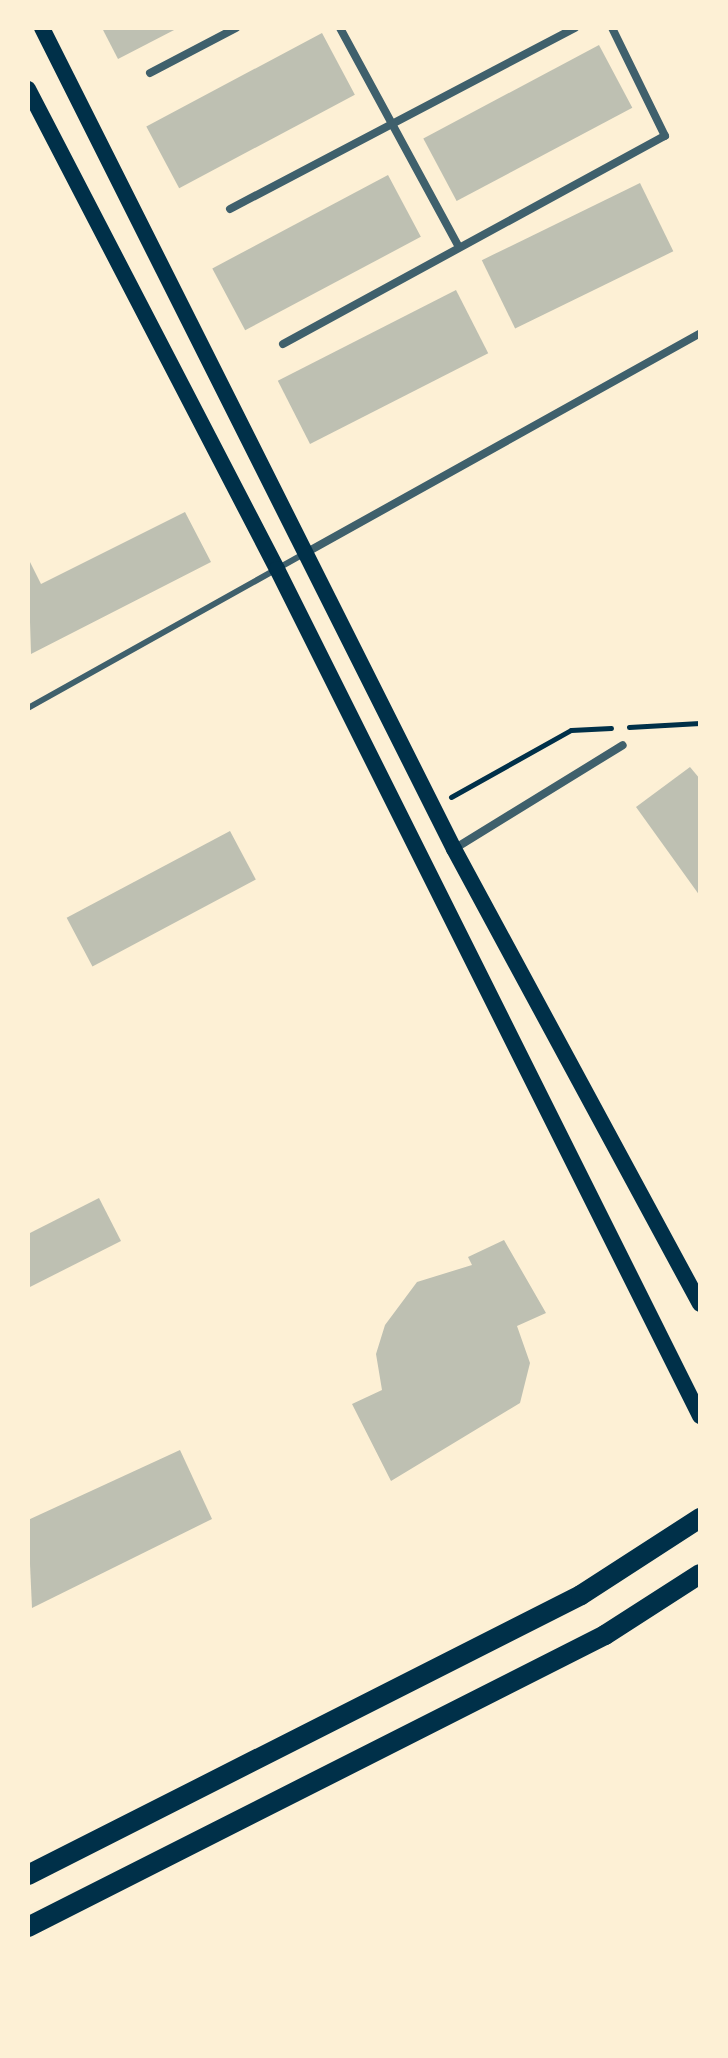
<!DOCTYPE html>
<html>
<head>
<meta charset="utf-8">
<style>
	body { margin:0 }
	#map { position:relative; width:728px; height:2058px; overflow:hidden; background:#fdf0d5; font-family:"Open Sans",sans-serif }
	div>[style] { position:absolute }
	.building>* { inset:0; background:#bec0b2; transform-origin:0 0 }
	.path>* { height:5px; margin:-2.5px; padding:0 2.5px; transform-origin:2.5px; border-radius:2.5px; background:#003049 }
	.service>* { height:6px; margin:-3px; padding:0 3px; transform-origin:3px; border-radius:3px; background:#3f606c }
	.minor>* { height:8px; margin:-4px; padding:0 4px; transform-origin:4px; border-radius:4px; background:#3f606c }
	.secondary>* { height:16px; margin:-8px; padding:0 8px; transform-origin:8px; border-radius:8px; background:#003049 }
	.primary>* { height:20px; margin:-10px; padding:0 10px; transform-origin:10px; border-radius:10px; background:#003049 }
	span { translate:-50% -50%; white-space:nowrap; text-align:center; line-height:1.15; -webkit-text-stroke:8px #fdf0d5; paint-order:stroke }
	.frame { position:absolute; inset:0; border:30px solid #fdf0d5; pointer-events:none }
</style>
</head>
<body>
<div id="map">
	<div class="building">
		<div style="clip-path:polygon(102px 28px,178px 28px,118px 59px)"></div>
		<div style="left:322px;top:33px;width:70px;height:199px;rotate:62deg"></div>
		<div style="left:599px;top:45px;width:71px;height:199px;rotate:62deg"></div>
		<div style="left:388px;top:175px;width:70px;height:199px;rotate:62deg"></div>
		<div style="left:640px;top:183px;width:76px;height:176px;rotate:64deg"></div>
		<div style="left:456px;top:290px;width:71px;height:200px;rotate:63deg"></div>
		<div style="clip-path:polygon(185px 512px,211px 562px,31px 654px,28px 558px,41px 584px)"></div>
		<div style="clip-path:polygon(690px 767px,700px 779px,700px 896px,636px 807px)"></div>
		<div style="left:230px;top:831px;width:55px;height:185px;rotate:62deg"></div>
		<div style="clip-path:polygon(99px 1198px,121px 1241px,28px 1288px,28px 1234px)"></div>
		<div style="clip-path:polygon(504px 1240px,546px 1313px,517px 1326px,530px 1363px,520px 1403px,391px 1481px,352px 1404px,382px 1390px,376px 1354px,385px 1325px,417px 1282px,472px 1265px,468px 1257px)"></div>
		<div style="clip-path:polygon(180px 1450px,212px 1519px,32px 1608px,28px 1520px)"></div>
	</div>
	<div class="path">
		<div style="left:629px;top:727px;width:71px;rotate:-3.2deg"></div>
		<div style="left:451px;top:797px;width:137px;rotate:-29.2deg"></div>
		<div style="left:571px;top:730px;width:40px;rotate:-2.9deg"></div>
	</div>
	<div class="service">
		<div style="left:28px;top:708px;width:316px;rotate:-29.2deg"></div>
	</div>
	<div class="minor">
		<div style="left:340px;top:28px;width:249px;rotate:61.5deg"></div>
		<div style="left:150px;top:73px;width:97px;rotate:-27.6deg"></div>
		<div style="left:230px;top:209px;width:390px;rotate:-27.7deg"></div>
		<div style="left:283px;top:344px;width:435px;rotate:-28.6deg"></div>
		<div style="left:665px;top:136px;width:120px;rotate:-116.1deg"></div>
		<div style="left:309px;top:551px;width:448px;rotate:-29.1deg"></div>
		<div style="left:454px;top:849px;width:198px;rotate:-31.6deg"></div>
	</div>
	<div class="secondary">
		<div style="left:42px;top:28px;width:919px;rotate:63.35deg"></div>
		<div style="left:454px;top:849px;width:517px;rotate:61.6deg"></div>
		<div style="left:28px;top:89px;width:541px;rotate:62.58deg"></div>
		<div style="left:277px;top:569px;width:947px;rotate:63.46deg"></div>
	</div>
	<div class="primary">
		<div style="left:28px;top:1875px;width:620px;rotate:-26.85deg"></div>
		<div style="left:581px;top:1595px;width:142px;rotate:-32.9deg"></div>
		<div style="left:28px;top:1927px;width:647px;rotate:-26.84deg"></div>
		<div style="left:605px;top:1635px;width:113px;rotate:-32.7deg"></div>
	</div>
	<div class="frame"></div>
</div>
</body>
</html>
